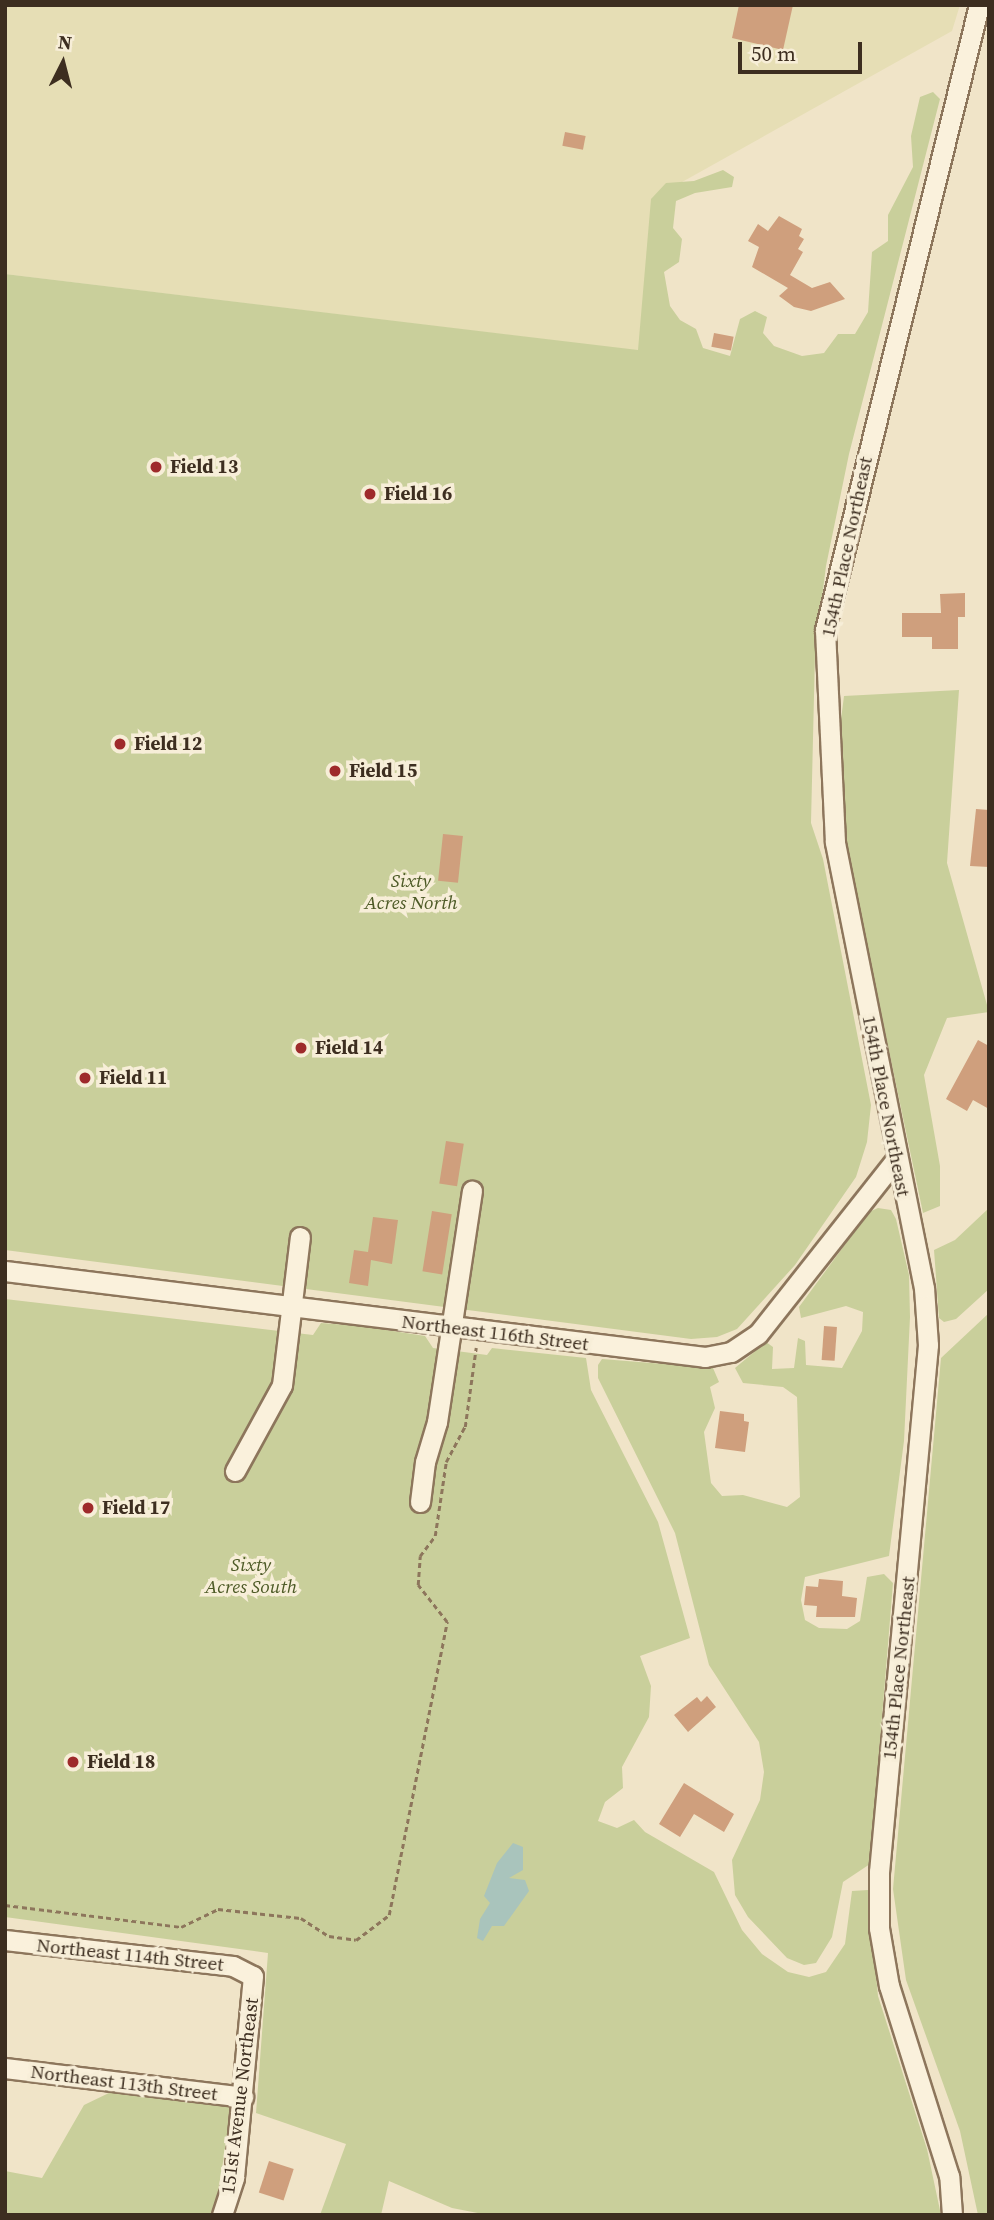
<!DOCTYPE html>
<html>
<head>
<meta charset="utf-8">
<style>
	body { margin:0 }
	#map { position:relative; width:994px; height:2220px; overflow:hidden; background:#f0e4c8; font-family:"Source Serif 4",serif }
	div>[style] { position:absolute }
	.farmland>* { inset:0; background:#e6deb5 }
	.green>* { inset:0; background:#c9cf9b }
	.water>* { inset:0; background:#a9c4bc }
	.building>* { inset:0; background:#cf9f7d; transform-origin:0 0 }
	.path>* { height:2.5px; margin-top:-1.25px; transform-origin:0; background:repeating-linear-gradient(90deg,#8d765c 0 5px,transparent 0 8.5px) }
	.roads { filter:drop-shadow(2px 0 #8d765c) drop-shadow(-2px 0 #8d765c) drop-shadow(0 2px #8d765c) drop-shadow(0 -2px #8d765c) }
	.minor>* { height:19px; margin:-9.5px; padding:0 9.5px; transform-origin:9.5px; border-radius:9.5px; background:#faf1dc }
	.dots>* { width:19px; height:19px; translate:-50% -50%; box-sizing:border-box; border:4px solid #f7eed8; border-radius:50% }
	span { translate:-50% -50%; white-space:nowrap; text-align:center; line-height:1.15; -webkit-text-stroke:7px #f7eed8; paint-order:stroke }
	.poi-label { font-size:19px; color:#3d2e20; font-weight:700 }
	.left { translate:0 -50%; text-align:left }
	.street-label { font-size:19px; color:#3d2e20 }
	.park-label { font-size:19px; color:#4d5a26; font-style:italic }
	.frame { position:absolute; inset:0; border:7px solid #3d2e20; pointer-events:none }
	.north { position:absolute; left:28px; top:28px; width:70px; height:70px; -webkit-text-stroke:5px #f7eed8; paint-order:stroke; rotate:6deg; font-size:19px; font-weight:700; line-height:28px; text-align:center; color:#3d2e20 }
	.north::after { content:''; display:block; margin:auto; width:24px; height:32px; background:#3d2e20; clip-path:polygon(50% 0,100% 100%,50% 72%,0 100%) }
	.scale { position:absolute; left:738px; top:42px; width:124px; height:32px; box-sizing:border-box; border:4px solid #3d2e20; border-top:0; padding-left:9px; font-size:21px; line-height:24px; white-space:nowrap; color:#3d2e20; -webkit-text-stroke:5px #f7eed8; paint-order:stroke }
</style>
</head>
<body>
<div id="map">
	<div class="farmland">
		<div style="clip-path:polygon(5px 5px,960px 5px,952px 31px,657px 196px,640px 351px,5px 274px)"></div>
	</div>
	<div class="green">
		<div style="clip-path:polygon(933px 92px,940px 99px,849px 454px,826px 566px,815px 654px,811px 823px,823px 859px,871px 1105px,867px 1142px,856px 1177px,795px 1265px,737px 1329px,717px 1337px,691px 1339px,5px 1250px,5px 274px,638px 350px,651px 199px,666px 183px,694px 181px,723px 170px,734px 177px,732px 187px,695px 193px,676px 201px,673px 228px,682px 239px,679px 262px,664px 272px,670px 306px,680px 320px,696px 329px,703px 348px,730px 356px,740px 319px,755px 311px,767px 317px,763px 333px,774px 346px,802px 356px,824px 353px,838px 334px,855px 334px,868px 312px,872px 252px,888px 241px,888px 215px,913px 167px,911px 136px,920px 97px)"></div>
		<div style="clip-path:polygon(959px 690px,947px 863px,989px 1012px,947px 1018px,924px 1075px,940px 1166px,940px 1206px,923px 1213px,848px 855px,839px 735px,844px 696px)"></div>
		<div style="clip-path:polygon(878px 1208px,891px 1210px,896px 1219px,909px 1275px,910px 1317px,904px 1441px,889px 1556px,805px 1577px,801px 1600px,805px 1620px,819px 1628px,847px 1629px,860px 1621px,867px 1577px,884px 1574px,893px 1583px,870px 1864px,843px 1882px,832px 1937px,816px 1963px,804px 1965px,787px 1958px,748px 1917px,735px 1895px,732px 1860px,760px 1800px,764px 1772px,759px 1742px,709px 1665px,675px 1533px,598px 1378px,598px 1365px,602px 1359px,713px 1368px,719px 1382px,710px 1387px,715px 1408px,704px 1432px,711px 1483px,722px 1496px,743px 1495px,787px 1507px,800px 1497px,797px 1397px,783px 1387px,743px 1383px,735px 1368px,766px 1342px,773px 1347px,772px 1369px,794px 1368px,798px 1338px,805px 1341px,806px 1365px,842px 1368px,862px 1331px,863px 1312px,846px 1306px,801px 1318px,799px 1307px,869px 1212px)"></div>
		<div style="clip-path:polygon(989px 1208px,989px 1289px,956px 1319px,944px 1322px,939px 1318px,934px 1250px,955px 1240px)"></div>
		<div style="clip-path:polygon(5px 1299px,313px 1335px,321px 1323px,361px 1326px,425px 1336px,433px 1348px,487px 1355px,492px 1348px,586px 1358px,591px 1390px,658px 1522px,690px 1638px,640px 1656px,651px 1686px,649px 1717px,622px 1767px,623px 1788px,605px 1802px,598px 1821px,617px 1828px,634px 1820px,645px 1832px,714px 1872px,742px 1930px,762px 1954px,788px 1972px,809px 1977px,826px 1972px,845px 1944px,852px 1891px,868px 1890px,878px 1996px,927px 2149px,941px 2215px,488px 2215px,452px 2208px,389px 2181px,381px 2215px,320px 2215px,346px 2144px,256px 2113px,268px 1953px,5px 1917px)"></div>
		<div style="clip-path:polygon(989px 1313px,989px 2215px,978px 2215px,960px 2131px,906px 1980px,893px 1889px,941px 1358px)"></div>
		<div style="clip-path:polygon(111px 2092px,233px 2103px,214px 2215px,5px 2215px,5px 2171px,42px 2178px,84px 2105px)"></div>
	</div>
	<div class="water">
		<div style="clip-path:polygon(513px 1843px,523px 1847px,523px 1870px,509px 1878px,525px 1880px,529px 1891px,504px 1926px,492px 1926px,483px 1941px,477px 1938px,480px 1919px,490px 1903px,484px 1896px,497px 1863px)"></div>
	</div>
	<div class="building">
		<div style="clip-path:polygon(739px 5px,793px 5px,783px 50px,732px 38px)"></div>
		<div style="left:565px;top:132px;width:21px;height:14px;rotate:11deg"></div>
		<div style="clip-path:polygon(779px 216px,802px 229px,799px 236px,804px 239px,798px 249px,803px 252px,790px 275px,812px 288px,830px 282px,845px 299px,811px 311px,794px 307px,779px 296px,788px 288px,752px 267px,759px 247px,748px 241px,758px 224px,768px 231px)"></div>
		<div style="left:714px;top:333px;width:20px;height:14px;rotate:11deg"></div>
		<div style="clip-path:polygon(965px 593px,965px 617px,958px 617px,958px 649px,932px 649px,932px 637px,902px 637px,902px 613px,941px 613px,940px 594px)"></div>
		<div style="clip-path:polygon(976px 809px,989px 810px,989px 867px,970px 866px)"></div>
		<div style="left:443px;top:834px;width:20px;height:47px;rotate:6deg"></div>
		<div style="clip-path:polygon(978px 1040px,989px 1046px,989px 1109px,973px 1100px,967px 1111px,946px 1099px)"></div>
		<div style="left:446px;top:1141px;width:18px;height:43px;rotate:9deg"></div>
		<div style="left:432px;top:1211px;width:20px;height:61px;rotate:9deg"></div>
		<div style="clip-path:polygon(373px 1217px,398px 1220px,392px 1264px,371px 1260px,368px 1286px,349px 1283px,354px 1250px,368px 1252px)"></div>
		<div style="left:824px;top:1326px;width:13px;height:34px;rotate:4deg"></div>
		<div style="clip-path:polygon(720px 1411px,744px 1414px,744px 1421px,749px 1422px,745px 1452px,715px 1448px)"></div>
		<div style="clip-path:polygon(819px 1579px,843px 1581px,842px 1596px,857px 1598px,855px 1617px,816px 1617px,817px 1606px,804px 1605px,806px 1586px,818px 1587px)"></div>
		<div style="clip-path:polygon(707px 1696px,716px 1707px,688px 1732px,674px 1715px,697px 1697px,701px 1702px)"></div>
		<div style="clip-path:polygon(684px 1783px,734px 1814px,724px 1832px,694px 1814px,680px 1837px,659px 1824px)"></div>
		<div style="left:269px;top:2161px;width:26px;height:33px;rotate:18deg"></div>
	</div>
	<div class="path">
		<div style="left:5px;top:1905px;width:177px;rotate:7.1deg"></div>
		<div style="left:181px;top:1927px;width:41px;rotate:-25.9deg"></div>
		<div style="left:218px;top:1909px;width:83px;rotate:6.2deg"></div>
		<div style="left:301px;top:1918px;width:33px;rotate:33deg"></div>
		<div style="left:329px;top:1936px;width:27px;rotate:8deg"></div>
		<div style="left:356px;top:1940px;width:41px;rotate:-37.1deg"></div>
		<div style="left:389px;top:1915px;width:299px;rotate:-78.8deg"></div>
		<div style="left:447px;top:1622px;width:47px;rotate:-128.1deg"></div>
		<div style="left:418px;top:1585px;width:29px;rotate:-86deg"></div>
		<div style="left:420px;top:1556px;width:25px;rotate:-53deg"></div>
		<div style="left:435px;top:1536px;width:75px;rotate:-81.5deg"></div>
		<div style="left:446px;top:1462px;width:40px;rotate:-62deg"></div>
		<div style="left:465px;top:1427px;width:80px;rotate:-82.1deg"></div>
	</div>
	<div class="roads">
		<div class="minor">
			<div style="left:5px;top:1271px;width:705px;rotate:7deg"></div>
			<div style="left:705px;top:1357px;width:26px;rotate:-11deg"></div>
			<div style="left:731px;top:1352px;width:32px;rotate:-34deg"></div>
			<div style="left:758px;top:1334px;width:223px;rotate:-51.7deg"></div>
			<div style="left:235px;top:1471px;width:98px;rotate:-61.3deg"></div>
			<div style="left:282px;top:1385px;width:149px;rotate:-83.1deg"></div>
			<div style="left:420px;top:1502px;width:40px;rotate:-82.9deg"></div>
			<div style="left:425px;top:1462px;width:42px;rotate:-73.3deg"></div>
			<div style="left:437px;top:1422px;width:234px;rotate:-81.4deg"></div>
			<div style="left:5px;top:1940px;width:229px;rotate:6.5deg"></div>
			<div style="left:233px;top:1966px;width:22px;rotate:27deg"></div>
			<div style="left:253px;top:1976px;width:203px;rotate:95.4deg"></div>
			<div style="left:234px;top:2178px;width:39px;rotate:108deg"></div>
			<div style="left:5px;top:2068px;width:240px;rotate:6.9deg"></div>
			<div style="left:952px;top:2215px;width:39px;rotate:-94deg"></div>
			<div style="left:949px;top:2176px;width:199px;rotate:-107.5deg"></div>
			<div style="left:889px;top:1986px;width:59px;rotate:-99.8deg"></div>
			<div style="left:879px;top:1928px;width:56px;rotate:-90deg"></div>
			<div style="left:879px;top:1872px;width:529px;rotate:-84.69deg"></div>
			<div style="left:928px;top:1345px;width:57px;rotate:-94deg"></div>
			<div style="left:924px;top:1288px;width:455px;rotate:-101.3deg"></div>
			<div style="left:835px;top:842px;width:212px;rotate:-92.7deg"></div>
			<div style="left:825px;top:630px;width:644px;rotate:-76.16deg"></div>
		</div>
	</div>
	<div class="dots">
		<div style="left:156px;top:467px;background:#9e2a2b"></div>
		<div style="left:370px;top:494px;background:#9e2a2b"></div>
		<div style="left:120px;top:744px;background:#9e2a2b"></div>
		<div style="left:335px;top:771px;background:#9e2a2b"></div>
		<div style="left:301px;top:1048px;background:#9e2a2b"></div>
		<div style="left:85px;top:1078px;background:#9e2a2b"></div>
		<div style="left:88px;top:1508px;background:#9e2a2b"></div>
		<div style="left:73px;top:1762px;background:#9e2a2b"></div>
	</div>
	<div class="poi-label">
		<span class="left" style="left:170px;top:467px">Field 13</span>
		<span class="left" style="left:384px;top:494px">Field 16</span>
		<span class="left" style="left:134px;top:744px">Field 12</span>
		<span class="left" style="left:349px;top:771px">Field 15</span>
		<span class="left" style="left:315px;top:1048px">Field 14</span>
		<span class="left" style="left:99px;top:1078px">Field 11</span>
		<span class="left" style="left:102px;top:1508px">Field 17</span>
		<span class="left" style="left:87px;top:1762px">Field 18</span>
	</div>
	<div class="street-label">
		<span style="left:847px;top:547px;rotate:-78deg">154th Place Northeast</span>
		<span style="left:886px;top:1106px;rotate:79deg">154th Place Northeast</span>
		<span style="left:495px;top:1333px;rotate:7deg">Northeast 116th Street</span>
		<span style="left:899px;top:1668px;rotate:-84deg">154th Place Northeast</span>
		<span style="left:130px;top:1955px;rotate:6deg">Northeast 114th Street</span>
		<span style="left:124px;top:2083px;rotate:7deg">Northeast 113th Street</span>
		<span style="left:240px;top:2096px;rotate:-83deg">151st Avenue Northeast</span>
	</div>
	<div class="park-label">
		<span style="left:411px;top:892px">Sixty<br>Acres North</span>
		<span style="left:251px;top:1576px">Sixty<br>Acres South</span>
	</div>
	<div class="frame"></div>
	<div class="north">N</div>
	<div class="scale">50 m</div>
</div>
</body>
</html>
